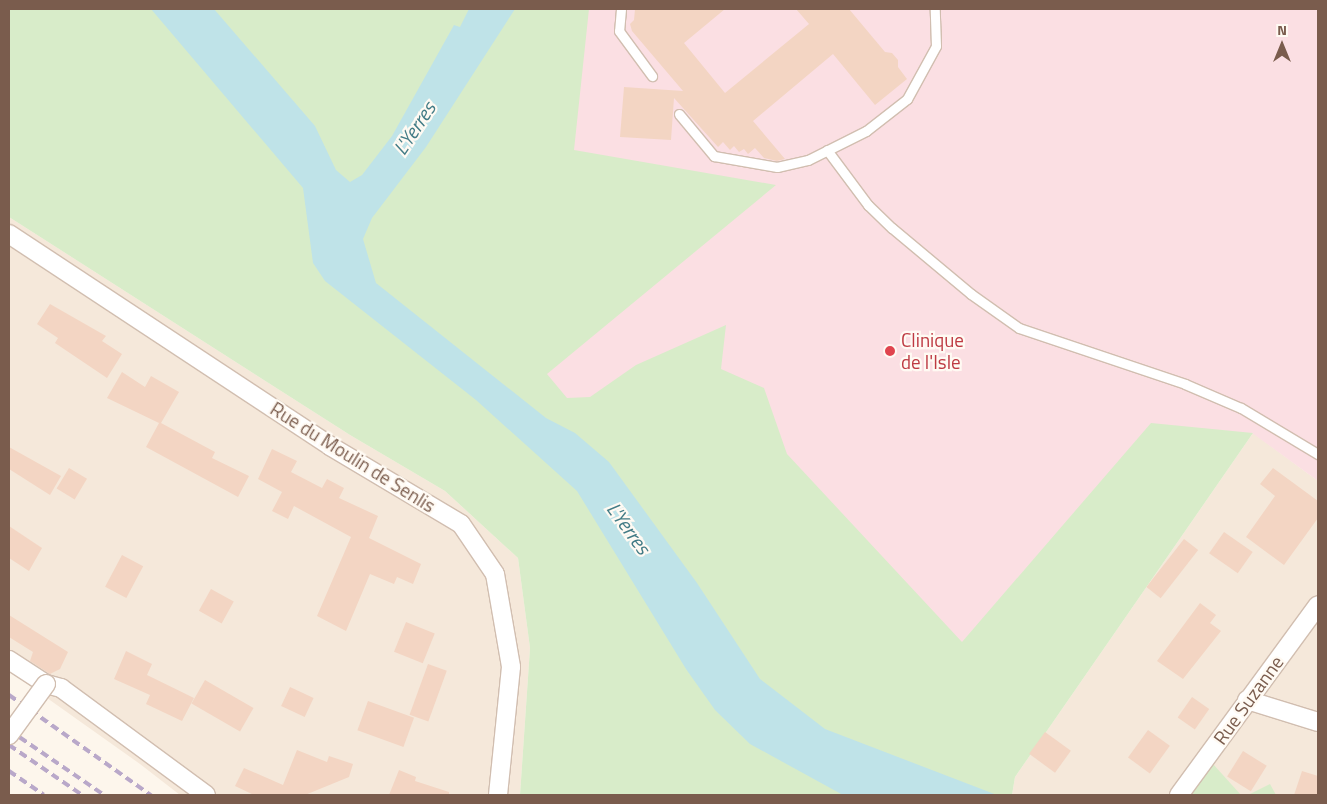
<!DOCTYPE html>
<html>
<head>
<meta charset="utf-8">
<style>
	body { margin:0 }
	#map { position:relative; width:1327px; height:804px; overflow:hidden; background:#fdf6ec; font-family:"Titillium Web",sans-serif }
	div>[style] { position:absolute }
	.residential>* { inset:0; background:#f5e8da }
	.medical>* { inset:0; background:#fbdfe3 }
	.green>* { inset:0; background:#d8ecc9 }
	.water>* { inset:0; background:#bfe3e8 }
	.building>* { inset:0; background:#f3d5c3; transform-origin:0 0 }
	.roads { filter:drop-shadow(1px 0 #d1beb0) drop-shadow(-1px 0 #d1beb0) drop-shadow(0 1px #d1beb0) drop-shadow(0 -1px #d1beb0) }
	.service>* { height:9px; margin:-4.5px; padding:0 4.5px; transform-origin:4.5px; border-radius:4.5px; background:#fff }
	.minor>* { height:18px; margin:-9px; padding:0 9px; transform-origin:9px; border-radius:9px; background:#fff }
	.rail>* { height:4px; margin-top:-2px; transform-origin:0; background:repeating-linear-gradient(90deg,#b9a8c9 0 8px,transparent 0 13px) }
	.bridges { filter:drop-shadow(1px 0 #d1beb0) drop-shadow(-1px 0 #d1beb0) drop-shadow(0 1px #d1beb0) drop-shadow(0 -1px #d1beb0) }
	.minor-bridge>* { height:18px; margin:-9px; padding:0 9px; transform-origin:9px; border-radius:9px; background:#fff }
	.dots>* { width:14px; height:14px; translate:-50% -50%; box-sizing:border-box; border:2px solid #fffaf3; border-radius:50% }
	span { translate:-50% -50%; white-space:nowrap; text-align:center; line-height:1.15; -webkit-text-stroke:4.5px #fffaf3; paint-order:stroke }
	.health-label { font-size:19px; color:#be3a42 }
	.left { translate:0 -50%; text-align:left }
	.street-label { font-size:19px; color:#7a5c4d }
	.water-label { font-size:20px; color:#437c86; font-style:italic }
	.frame { position:absolute; inset:0; border:10px solid #7a5c4d; pointer-events:none }
	.north { position:absolute; left:1257px; top:20px; width:50px; height:50px; -webkit-text-stroke:4px #fffaf3; paint-order:stroke; rotate:0deg; font-size:14px; font-weight:700; line-height:20px; text-align:center; color:#7a5c4d }
	.north::after { content:''; display:block; margin:auto; width:18px; height:22px; background:#7a5c4d; clip-path:polygon(50% 0,100% 100%,50% 72%,0 100%) }
</style>
</head>
<body>
<div id="map">
	<div class="residential">
		<div style="clip-path:polygon(9px 217px,350px 435px,445px 491px,518px 558px,530px 648px,520px 795px,180px 795px,140px 764px,9px 671px)"></div>
		<div style="clip-path:polygon(1253px 433px,1318px 481px,1318px 795px,1012px 795px,1015px 777px)"></div>
	</div>
	<div class="medical">
		<div style="clip-path:polygon(515px 9px,1318px 9px,1318px 481px,1252px 433px,984px 778px,825px 729px,372px 217px)"></div>
	</div>
	<div class="green">
		<div style="clip-path:polygon(9px 9px,589px 9px,574px 150px,776px 185px,547px 374px,567px 398px,590px 397px,636px 365px,726px 325px,721px 369px,764px 388px,787px 454px,962px 642px,1151px 423px,1253px 433px,1015px 777px,1012px 795px,520px 795px,530px 648px,518px 558px,445px 491px,350px 435px,9px 217px)"></div>
		<div style="clip-path:polygon(1213px 764px,1241px 795px,1189px 795px)"></div>
		<div style="clip-path:polygon(1270px 784px,1276px 795px,1248px 795px)"></div>
	</div>
	<div class="water">
		<div style="clip-path:polygon(151px 9px,214px 9px,315px 126px,336px 170px,350px 182px,362px 175px,392px 136px,454px 25px,460px 27px,469px 9px,515px 9px,426px 147px,372px 218px,363px 239px,376px 283px,546px 418px,575px 433px,609px 462px,697px 583px,760px 679px,825px 729px,997px 795px,843px 795px,750px 744px,715px 710px,686px 669px,577px 491px,476px 400px,325px 281px,313px 263px,303px 188px)"></div>
	</div>
	<div class="building">
		<div style="clip-path:polygon(635px 9px,725px 9px,684px 43px,725px 93px,809px 24px,796px 9px,849px 9px,885px 52px,892px 53px,898px 60px,898px 67px,907px 79px,875px 105px,833px 54px,753px 121px,785px 159px,777px 161px,764px 158px,755px 148px,748px 154px,744px 149px,739px 152px,734px 146px,730px 150px,723px 142px,718px 147px,674px 98px,671px 140px,620px 137px,624px 87px,683px 91px,632px 31px,630px 24px,634px 20px)"></div>
		<div style="clip-path:polygon(50px 304px,106px 336px,102px 341px,122px 354px,107px 378px,55px 343px,58px 338px,37px 324px)"></div>
		<div style="clip-path:polygon(122px 372px,145px 387px,151px 376px,179px 392px,161px 423px,215px 452px,212px 458px,249px 476px,238px 497px,146px 447px,159px 423px,107px 398px)"></div>
		<div style="clip-path:polygon(9px 447px,61px 476px,50px 495px,9px 469px)"></div>
		<div style="clip-path:polygon(272px 449px,297px 461px,291px 472px,322px 488px,327px 479px,344px 488px,339px 498px,378px 516px,369px 538px,421px 564px,413px 584px,397px 577px,394px 584px,370px 574px,346px 631px,317px 616px,351px 537px,294px 506px,288px 519px,272px 511px,282px 492px,258px 479px)"></div>
		<div style="left:69px;top:468px;width:21px;height:24px;rotate:31deg"></div>
		<div style="clip-path:polygon(1273px 468px,1318px 501px,1318px 518px,1284px 565px,1246px 537px,1275px 496px,1260px 484px)"></div>
		<div style="clip-path:polygon(9px 526px,42px 548px,29px 571px,9px 558px)"></div>
		<div style="left:1224px;top:532px;width:35px;height:26px;rotate:35deg"></div>
		<div style="left:1184px;top:539px;width:18px;height:61px;rotate:38deg"></div>
		<div style="left:122px;top:555px;width:24px;height:36px;rotate:28deg"></div>
		<div style="left:211px;top:589px;width:26px;height:25px;rotate:29deg"></div>
		<div style="clip-path:polygon(1200px 603px,1216px 615px,1210px 623px,1221px 631px,1183px 679px,1157px 661px)"></div>
		<div style="clip-path:polygon(9px 615px,68px 652px,60px 669px,50px 674px,30px 661px,33px 652px,9px 637px)"></div>
		<div style="left:406px;top:622px;width:31px;height:32px;rotate:22deg"></div>
		<div style="clip-path:polygon(126px 651px,152px 664px,147px 675px,194px 698px,182px 721px,146px 704px,150px 695px,114px 679px)"></div>
		<div style="left:428px;top:664px;width:20px;height:54px;rotate:20deg"></div>
		<div style="left:205px;top:680px;width:56px;height:27px;rotate:30deg"></div>
		<div style="left:290px;top:687px;width:26px;height:21px;rotate:25deg"></div>
		<div style="left:1192px;top:697px;width:21px;height:25px;rotate:35deg"></div>
		<div style="left:368px;top:701px;width:49px;height:31px;rotate:20deg"></div>
		<div style="left:1148px;top:730px;width:27px;height:34px;rotate:36deg"></div>
		<div style="left:1045px;top:732px;width:32px;height:27px;rotate:36deg"></div>
		<div style="clip-path:polygon(297px 750px,327px 762px,329px 756px,353px 764px,349px 777px,305px 795px,254px 795px,235px 786px,244px 768px,283px 785px)"></div>
		<div style="left:1243px;top:751px;width:28px;height:30px;rotate:32deg"></div>
		<div style="clip-path:polygon(399px 770px,416px 777px,415px 781px,449px 792px,449px 795px,389px 795px)"></div>
		<div style="clip-path:polygon(1302px 771px,1318px 776px,1318px 795px,1294px 795px)"></div>
	</div>
	<div class="roads">
		<div class="service">
			<div style="left:621px;top:9px;width:22px;rotate:95deg"></div>
			<div style="left:619px;top:31px;width:56px;rotate:53.7deg"></div>
			<div style="left:679px;top:114px;width:55px;rotate:50.2deg"></div>
			<div style="left:714px;top:156px;width:64px;rotate:9.9deg"></div>
			<div style="left:777px;top:167px;width:32px;rotate:-13deg"></div>
			<div style="left:808px;top:160px;width:65px;rotate:-26.6deg"></div>
			<div style="left:866px;top:131px;width:52px;rotate:-38deg"></div>
			<div style="left:907px;top:99px;width:60px;rotate:-61.3deg"></div>
			<div style="left:936px;top:46px;width:37px;rotate:-92deg"></div>
			<div style="left:827px;top:150px;width:69px;rotate:53.3deg"></div>
			<div style="left:868px;top:205px;width:33px;rotate:44deg"></div>
			<div style="left:892px;top:228px;width:103px;rotate:39.9deg"></div>
			<div style="left:971px;top:294px;width:59px;rotate:35.3deg"></div>
			<div style="left:1019px;top:328px;width:175px;rotate:18.6deg"></div>
			<div style="left:1185px;top:384px;width:61px;rotate:23.2deg"></div>
			<div style="left:1241px;top:408px;width:90px;rotate:30.9deg"></div>
		</div>
		<div class="minor">
			<div style="left:9px;top:234px;width:385px;rotate:33.4deg"></div>
			<div style="left:330px;top:446px;width:152px;rotate:30.8deg"></div>
			<div style="left:461px;top:524px;width:60px;rotate:55.8deg"></div>
			<div style="left:495px;top:574px;width:94px;rotate:80.2deg"></div>
			<div style="left:511px;top:667px;width:129px;rotate:95.8deg"></div>
			<div style="left:9px;top:660px;width:44px;rotate:33deg"></div>
			<div style="left:46px;top:684px;width:16px;rotate:15deg"></div>
			<div style="left:61px;top:688px;width:180px;rotate:36.4deg"></div>
			<div style="left:1247px;top:700px;width:74px;rotate:17.2deg"></div>
			<div style="left:1179px;top:795px;width:235px;rotate:-53.8deg"></div>
		</div>
	</div>
	<div class="rail">
		<div style="left:9px;top:695px;width:174px;rotate:35.2deg"></div>
		<div style="left:9px;top:730px;width:115px;rotate:34.4deg"></div>
		<div style="left:9px;top:745px;width:88px;rotate:34.4deg"></div>
		<div style="left:9px;top:771px;width:42px;rotate:34.4deg"></div>
	</div>
	<div class="bridges">
		<div class="minor-bridge">
			<div style="left:9px;top:735px;width:63px;rotate:-54deg"></div>
		</div>
	</div>
	<div class="dots">
		<div style="left:890px;top:351px;background:#e0444e"></div>
	</div>
	<div class="health-label">
		<span class="left" style="left:901px;top:351px">Clinique<br>de l'Isle</span>
	</div>
	<div class="street-label">
		<span style="left:353px;top:457px;rotate:32deg">Rue du Moulin de Senlis</span>
		<span style="left:1248px;top:700px;rotate:-54deg">Rue Suzanne</span>
	</div>
	<div class="water-label">
		<span style="left:414px;top:128px;rotate:-56deg">L'Yerres</span>
		<span style="left:629px;top:528px;rotate:54deg">L'Yerres</span>
	</div>
	<div class="frame"></div>
	<div class="north">N</div>
</div>
</body>
</html>
